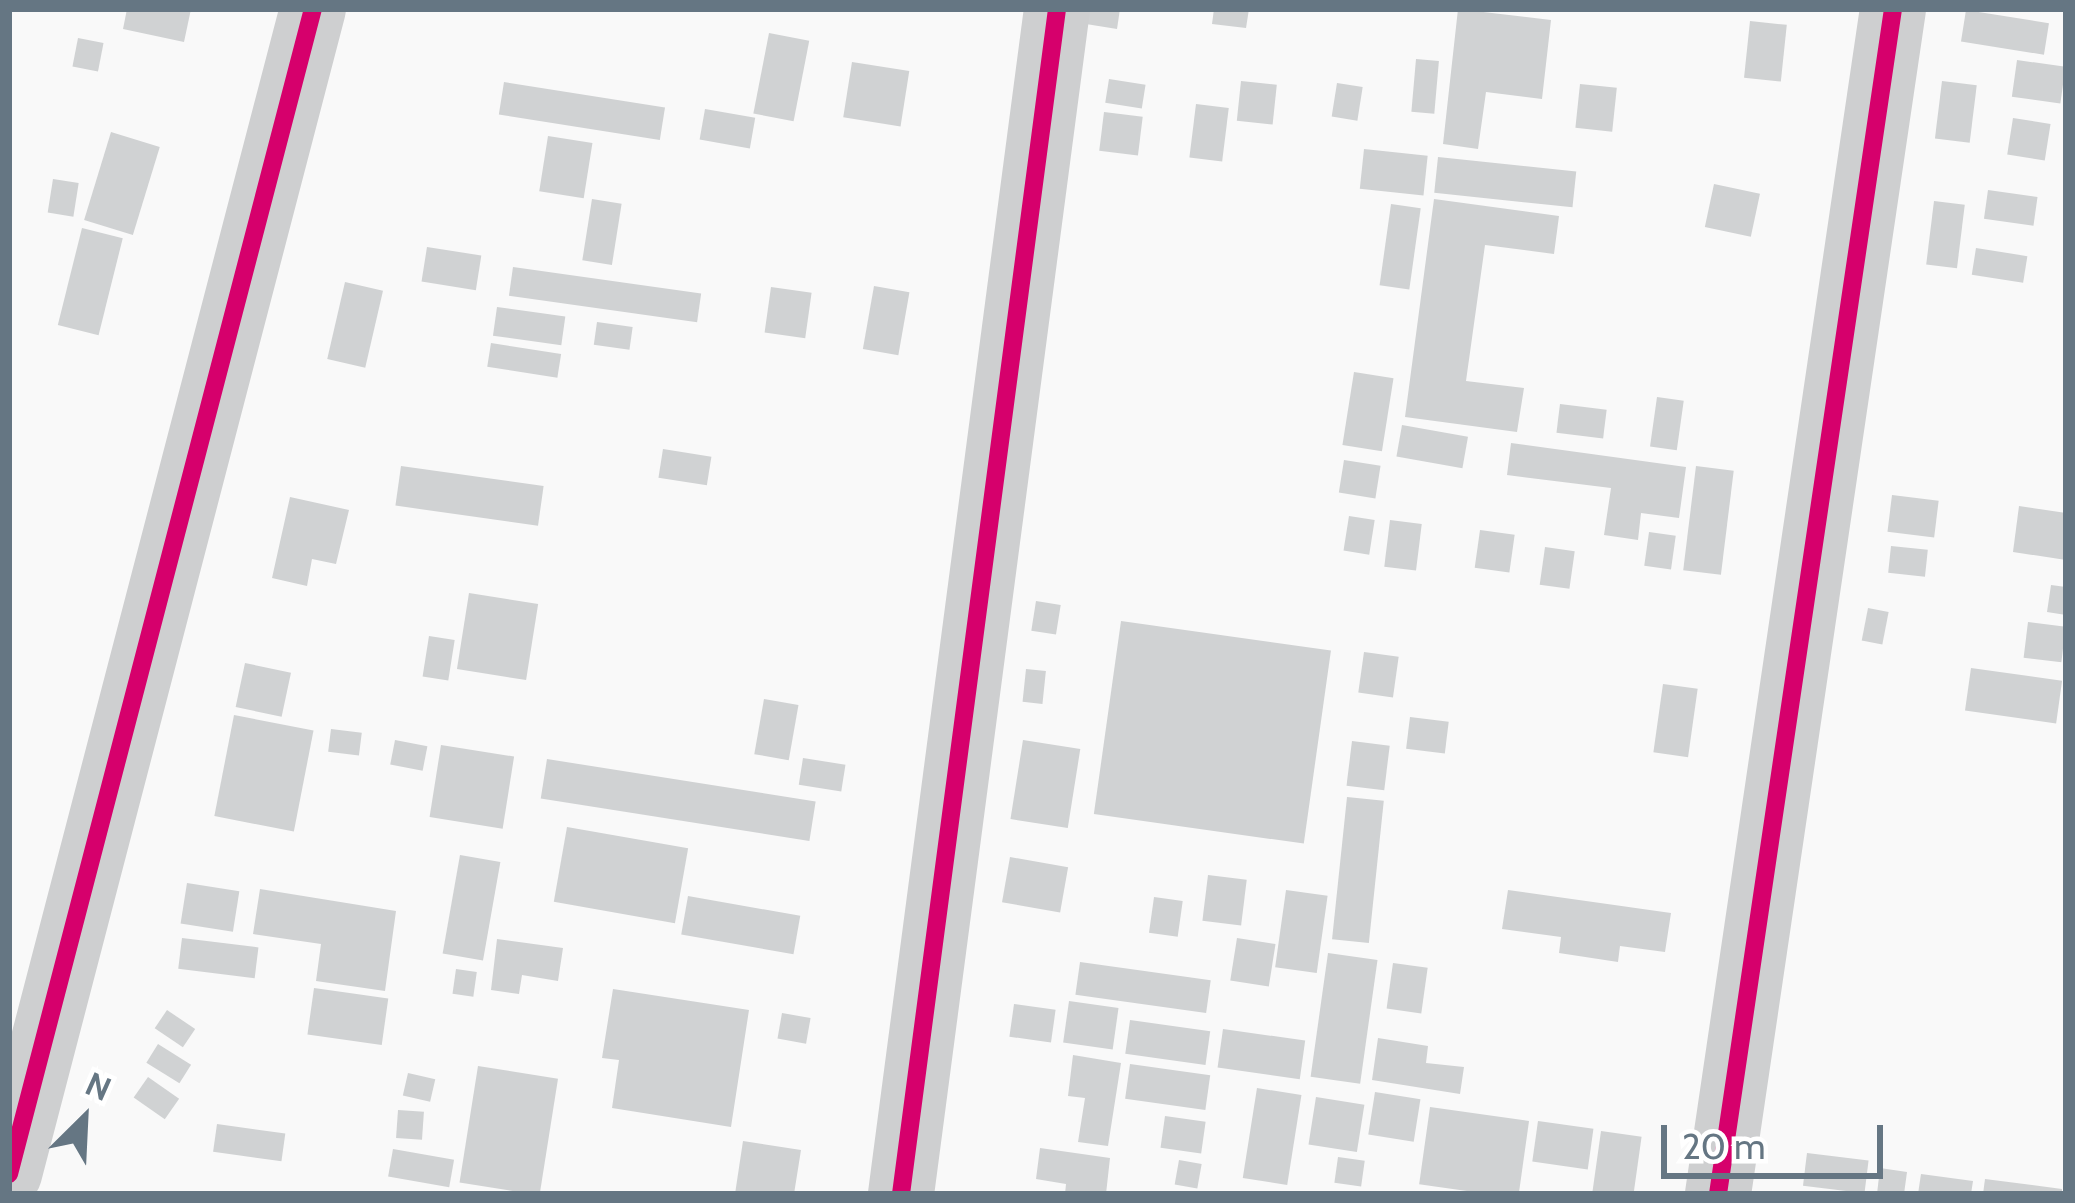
<!DOCTYPE html>
<html>
<head>
<meta charset="utf-8">
<style>
	body { margin:0 }
	#map { position:relative; width:2075px; height:1203px; overflow:hidden; background:#f9f9f9; font-family:Cabin,sans-serif }
	div>[style] { position:absolute }
	.building>* { inset:0; background:#d0d2d3; transform-origin:0 0 }
	.minor>* { height:66px; margin:-33px; padding:0 33px; transform-origin:33px; border-radius:33px; background:#cecfd0 }
	.cycleway>* { height:18px; margin:-9px; padding:0 9px; transform-origin:9px; border-radius:9px; background:#d6006c }
	span { translate:-50% -50%; white-space:nowrap; text-align:center; line-height:1.15; -webkit-text-stroke:12px #fff; paint-order:stroke }
	.frame { position:absolute; inset:0; border:12px solid #657683; pointer-events:none }
	.north { position:absolute; left:24px; top:1059px; width:120px; height:120px; -webkit-text-stroke:9px #fff; paint-order:stroke; rotate:24deg; font-size:33px; font-weight:700; line-height:48px; text-align:center; color:#657683 }
	.north::after { content:''; display:block; margin:auto; width:42px; height:54px; background:#657683; clip-path:polygon(50% 0,100% 100%,50% 72%,0 100%) }
	.scale { position:absolute; left:1661px; top:1125px; width:222px; height:54px; box-sizing:border-box; border:6px solid #657683; border-top:0; padding-left:15px; font-size:36px; line-height:42px; white-space:nowrap; color:#657683; -webkit-text-stroke:9px #fff; paint-order:stroke }
</style>
</head>
<body>
<div id="map">
	<div class="building">
		<div style="clip-path:polygon(127px 9px,191px 9px,184px 42px,123px 29px)"></div>
		<div style="clip-path:polygon(1089px 9px,1120px 9px,1117px 29px,1086px 24px)"></div>
		<div style="clip-path:polygon(1214px 9px,1249px 9px,1246px 28px,1212px 24px)"></div>
		<div style="clip-path:polygon(1458px 9px,1551px 20px,1542px 99px,1486px 92px,1478px 149px,1443px 144px)"></div>
		<div style="left:1966px;top:10px;width:84px;height:32px;rotate:9deg"></div>
		<div style="left:1750px;top:21px;width:37px;height:57px;rotate:6deg"></div>
		<div style="left:769px;top:33px;width:41px;height:82px;rotate:11deg"></div>
		<div style="left:78px;top:38px;width:26px;height:29px;rotate:11deg"></div>
		<div style="left:1416px;top:59px;width:23px;height:53px;rotate:5deg"></div>
		<div style="left:2017px;top:60px;width:49px;height:37px;rotate:8deg"></div>
		<div style="left:852px;top:62px;width:58px;height:56px;rotate:9deg"></div>
		<div style="left:1109px;top:79px;width:37px;height:24px;rotate:9deg"></div>
		<div style="left:1241px;top:81px;width:36px;height:40px;rotate:6deg"></div>
		<div style="left:1942px;top:81px;width:35px;height:58px;rotate:7deg"></div>
		<div style="left:504px;top:82px;width:163px;height:33px;rotate:9deg"></div>
		<div style="left:1337px;top:83px;width:26px;height:34px;rotate:9deg"></div>
		<div style="left:1580px;top:84px;width:37px;height:44px;rotate:6deg"></div>
		<div style="left:1196px;top:104px;width:33px;height:54px;rotate:7deg"></div>
		<div style="left:705px;top:109px;width:51px;height:31px;rotate:10deg"></div>
		<div style="left:1104px;top:112px;width:39px;height:39px;rotate:7deg"></div>
		<div style="left:2013px;top:118px;width:38px;height:37px;rotate:9deg"></div>
		<div style="left:111px;top:132px;width:51px;height:92px;rotate:17deg"></div>
		<div style="left:548px;top:136px;width:45px;height:56px;rotate:9deg"></div>
		<div style="left:1364px;top:149px;width:64px;height:40px;rotate:6deg"></div>
		<div style="left:1438px;top:157px;width:139px;height:36px;rotate:6deg"></div>
		<div style="left:53px;top:179px;width:26px;height:34px;rotate:9deg"></div>
		<div style="left:1714px;top:184px;width:47px;height:44px;rotate:12deg"></div>
		<div style="left:1988px;top:190px;width:50px;height:29px;rotate:8deg"></div>
		<div style="left:592px;top:199px;width:30px;height:62px;rotate:9deg"></div>
		<div style="clip-path:polygon(1434px 199px,1559px 216px,1554px 254px,1485px 245px,1466px 381px,1524px 388px,1517px 432px,1405px 417px)"></div>
		<div style="left:1934px;top:201px;width:31px;height:64px;rotate:7deg"></div>
		<div style="left:1391px;top:204px;width:30px;height:82px;rotate:8deg"></div>
		<div style="left:82px;top:228px;width:42px;height:100px;rotate:14deg"></div>
		<div style="left:427px;top:247px;width:55px;height:35px;rotate:9deg"></div>
		<div style="left:1976px;top:248px;width:52px;height:27px;rotate:9deg"></div>
		<div style="left:513px;top:267px;width:190px;height:29px;rotate:8deg"></div>
		<div style="left:345px;top:282px;width:39px;height:79px;rotate:13deg"></div>
		<div style="left:874px;top:286px;width:36px;height:64px;rotate:10deg"></div>
		<div style="left:771px;top:287px;width:41px;height:46px;rotate:8deg"></div>
		<div style="left:497px;top:307px;width:69px;height:29px;rotate:8deg"></div>
		<div style="left:597px;top:322px;width:36px;height:23px;rotate:8deg"></div>
		<div style="left:491px;top:343px;width:71px;height:24px;rotate:9deg"></div>
		<div style="left:1354px;top:372px;width:40px;height:74px;rotate:9deg"></div>
		<div style="left:1657px;top:397px;width:27px;height:50px;rotate:8deg"></div>
		<div style="left:1560px;top:404px;width:47px;height:29px;rotate:7deg"></div>
		<div style="left:1402px;top:425px;width:67px;height:32px;rotate:10deg"></div>
		<div style="clip-path:polygon(1511px 443px,1686px 467px,1679px 518px,1641px 513px,1638px 540px,1604px 535px,1611px 488px,1507px 475px)"></div>
		<div style="left:663px;top:449px;width:49px;height:29px;rotate:9deg"></div>
		<div style="left:1344px;top:460px;width:37px;height:33px;rotate:9deg"></div>
		<div style="left:401px;top:466px;width:144px;height:40px;rotate:8deg"></div>
		<div style="left:1696px;top:466px;width:38px;height:105px;rotate:7deg"></div>
		<div style="left:1892px;top:495px;width:47px;height:37px;rotate:7deg"></div>
		<div style="clip-path:polygon(290px 497px,349px 510px,336px 564px,312px 559px,307px 586px,272px 578px)"></div>
		<div style="clip-path:polygon(2019px 506px,2066px 513px,2066px 560px,2013px 552px)"></div>
		<div style="left:1349px;top:516px;width:26px;height:35px;rotate:9deg"></div>
		<div style="left:1390px;top:520px;width:32px;height:47px;rotate:7deg"></div>
		<div style="left:1480px;top:530px;width:35px;height:38px;rotate:8deg"></div>
		<div style="left:1649px;top:532px;width:27px;height:34px;rotate:8deg"></div>
		<div style="left:1891px;top:546px;width:37px;height:27px;rotate:6deg"></div>
		<div style="left:1545px;top:547px;width:30px;height:38px;rotate:8deg"></div>
		<div style="clip-path:polygon(2051px 585px,2066px 587px,2066px 615px,2047px 612px)"></div>
		<div style="left:469px;top:593px;width:70px;height:77px;rotate:9deg"></div>
		<div style="left:1036px;top:601px;width:25px;height:30px;rotate:9deg"></div>
		<div style="left:1868px;top:608px;width:21px;height:33px;rotate:11deg"></div>
		<div style="left:1121px;top:621px;width:212px;height:195px;rotate:8deg"></div>
		<div style="left:2028px;top:622px;width:38px;height:36px;rotate:7deg"></div>
		<div style="left:429px;top:636px;width:26px;height:41px;rotate:9deg"></div>
		<div style="left:1364px;top:652px;width:35px;height:41px;rotate:8deg"></div>
		<div style="left:245px;top:663px;width:47px;height:45px;rotate:12deg"></div>
		<div style="left:1971px;top:668px;width:92px;height:43px;rotate:8deg"></div>
		<div style="left:1026px;top:669px;width:20px;height:33px;rotate:6deg"></div>
		<div style="left:1663px;top:684px;width:35px;height:69px;rotate:8deg"></div>
		<div style="left:764px;top:699px;width:35px;height:56px;rotate:10deg"></div>
		<div style="left:234px;top:715px;width:81px;height:103px;rotate:11deg"></div>
		<div style="left:1410px;top:717px;width:39px;height:32px;rotate:7deg"></div>
		<div style="left:331px;top:729px;width:31px;height:23px;rotate:7deg"></div>
		<div style="left:395px;top:740px;width:33px;height:25px;rotate:11deg"></div>
		<div style="left:1023px;top:740px;width:58px;height:80px;rotate:9deg"></div>
		<div style="left:1352px;top:741px;width:38px;height:45px;rotate:7deg"></div>
		<div style="left:441px;top:745px;width:74px;height:73px;rotate:9deg"></div>
		<div style="left:803px;top:758px;width:43px;height:27px;rotate:9deg"></div>
		<div style="left:547px;top:759px;width:272px;height:40px;rotate:9deg"></div>
		<div style="left:1347px;top:797px;width:37px;height:143px;rotate:6deg"></div>
		<div style="left:567px;top:827px;width:123px;height:76px;rotate:10deg"></div>
		<div style="left:460px;top:855px;width:41px;height:100px;rotate:10deg"></div>
		<div style="left:1010px;top:857px;width:59px;height:46px;rotate:10deg"></div>
		<div style="left:1208px;top:875px;width:39px;height:46px;rotate:7deg"></div>
		<div style="left:187px;top:883px;width:53px;height:41px;rotate:9deg"></div>
		<div style="clip-path:polygon(260px 889px,396px 911px,385px 991px,316px 981px,321px 944px,253px 934px)"></div>
		<div style="left:1286px;top:890px;width:42px;height:78px;rotate:8deg"></div>
		<div style="clip-path:polygon(1508px 890px,1671px 913px,1665px 952px,1620px 946px,1618px 962px,1559px 953px,1561px 937px,1502px 929px)"></div>
		<div style="left:688px;top:896px;width:114px;height:39px;rotate:10deg"></div>
		<div style="left:1154px;top:897px;width:29px;height:36px;rotate:8deg"></div>
		<div style="left:182px;top:938px;width:77px;height:31px;rotate:7deg"></div>
		<div style="left:1237px;top:938px;width:39px;height:43px;rotate:9deg"></div>
		<div style="clip-path:polygon(497px 939px,563px 948px,558px 981px,522px 975px,519px 994px,491px 990px)"></div>
		<div style="left:1328px;top:953px;width:50px;height:125px;rotate:8deg"></div>
		<div style="left:1080px;top:962px;width:132px;height:33px;rotate:8deg"></div>
		<div style="left:1393px;top:963px;width:35px;height:46px;rotate:8deg"></div>
		<div style="left:456px;top:969px;width:21px;height:25px;rotate:8deg"></div>
		<div style="left:314px;top:988px;width:75px;height:47px;rotate:8deg"></div>
		<div style="clip-path:polygon(613px 989px,749px 1010px,731px 1127px,612px 1108px,619px 1060px,602px 1058px)"></div>
		<div style="left:1069px;top:1001px;width:50px;height:42px;rotate:8deg"></div>
		<div style="left:1014px;top:1004px;width:42px;height:33px;rotate:8deg"></div>
		<div style="left:167px;top:1010px;width:34px;height:22px;rotate:34deg"></div>
		<div style="left:782px;top:1013px;width:29px;height:26px;rotate:10deg"></div>
		<div style="left:1130px;top:1020px;width:81px;height:34px;rotate:8deg"></div>
		<div style="left:1223px;top:1029px;width:83px;height:39px;rotate:8deg"></div>
		<div style="clip-path:polygon(1378px 1038px,1428px 1046px,1426px 1063px,1464px 1067px,1460px 1094px,1372px 1080px)"></div>
		<div style="left:158px;top:1044px;width:39px;height:22px;rotate:32deg"></div>
		<div style="clip-path:polygon(1073px 1055px,1121px 1063px,1108px 1146px,1078px 1142px,1085px 1098px,1068px 1096px)"></div>
		<div style="left:1130px;top:1064px;width:81px;height:35px;rotate:8deg"></div>
		<div style="left:478px;top:1066px;width:81px;height:118px;rotate:9deg"></div>
		<div style="left:408px;top:1073px;width:28px;height:23px;rotate:13deg"></div>
		<div style="left:148px;top:1077px;width:38px;height:25px;rotate:35deg"></div>
		<div style="left:1257px;top:1088px;width:45px;height:91px;rotate:9deg"></div>
		<div style="left:1375px;top:1092px;width:46px;height:43px;rotate:9deg"></div>
		<div style="left:1316px;top:1097px;width:49px;height:48px;rotate:9deg"></div>
		<div style="left:1430px;top:1107px;width:100px;height:78px;rotate:8deg"></div>
		<div style="left:398px;top:1110px;width:26px;height:28px;rotate:4deg"></div>
		<div style="left:1165px;top:1116px;width:41px;height:32px;rotate:8deg"></div>
		<div style="left:1538px;top:1121px;width:56px;height:41px;rotate:8deg"></div>
		<div style="left:217px;top:1124px;width:69px;height:28px;rotate:8deg"></div>
		<div style="left:1601px;top:1131px;width:41px;height:64px;rotate:8deg"></div>
		<div style="clip-path:polygon(743px 1141px,801px 1150px,794px 1194px,735px 1194px)"></div>
		<div style="clip-path:polygon(1040px 1148px,1110px 1158px,1106px 1194px,1065px 1194px,1066px 1184px,1036px 1179px)"></div>
		<div style="left:393px;top:1149px;width:62px;height:28px;rotate:10deg"></div>
		<div style="left:1807px;top:1153px;width:62px;height:33px;rotate:7deg"></div>
		<div style="left:1338px;top:1157px;width:27px;height:26px;rotate:8deg"></div>
		<div style="left:1179px;top:1160px;width:23px;height:25px;rotate:10deg"></div>
		<div style="clip-path:polygon(1880px 1168px,1907px 1172px,1904px 1194px,1877px 1194px)"></div>
		<div style="clip-path:polygon(1921px 1174px,1973px 1181px,1971px 1194px,1918px 1194px)"></div>
		<div style="clip-path:polygon(1985px 1179px,2062px 1189px,2062px 1194px,1983px 1194px)"></div>
	</div>
	<div class="minor">
		<div style="left:9px;top:1174px;width:1204px;rotate:-75.38deg"></div>
		<div style="left:901px;top:1194px;width:1195px;rotate:-82.5deg"></div>
		<div style="left:1718px;top:1194px;width:1198px;rotate:-81.6deg"></div>
	</div>
	<div class="cycleway">
		<div style="left:9px;top:1174px;width:1204px;rotate:-75.38deg"></div>
		<div style="left:901px;top:1194px;width:1195px;rotate:-82.5deg"></div>
		<div style="left:1718px;top:1194px;width:1198px;rotate:-81.6deg"></div>
	</div>
	<div class="frame"></div>
	<div class="north">N</div>
	<div class="scale">20 m</div>
</div>
</body>
</html>
